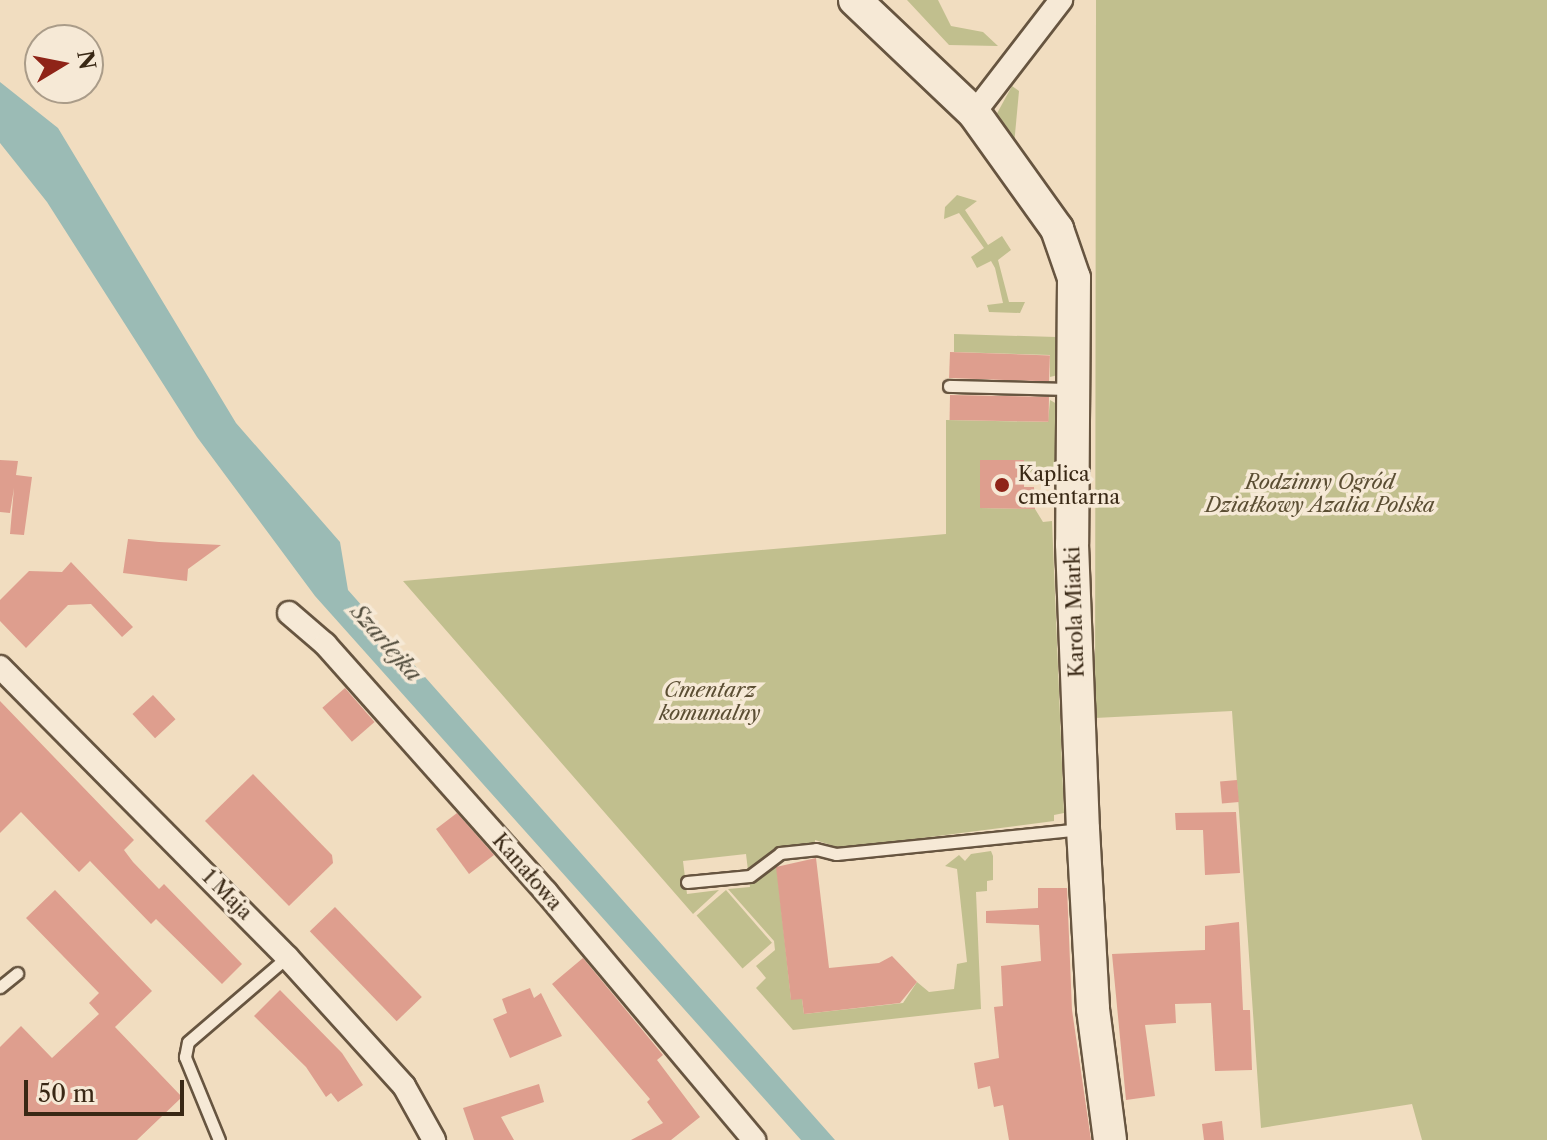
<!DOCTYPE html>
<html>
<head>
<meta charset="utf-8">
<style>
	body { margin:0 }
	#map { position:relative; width:1547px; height:1140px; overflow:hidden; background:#f1ddc0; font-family:"Libre Caslon Text",serif }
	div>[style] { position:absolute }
	.green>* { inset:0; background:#c1bf8e; transform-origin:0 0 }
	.water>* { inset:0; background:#9bbbb5 }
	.building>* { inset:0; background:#de9e8e; transform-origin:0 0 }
	.roads { filter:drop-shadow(2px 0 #675540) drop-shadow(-2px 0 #675540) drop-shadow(0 2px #675540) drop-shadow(0 -2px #675540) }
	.lane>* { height:11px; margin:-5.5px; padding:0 5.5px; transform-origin:5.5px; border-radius:5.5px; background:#f6e9d6 }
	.street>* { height:22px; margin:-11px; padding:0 11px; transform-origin:11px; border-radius:11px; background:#f6e9d6 }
	.secondary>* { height:32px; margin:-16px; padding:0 16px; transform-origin:16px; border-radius:16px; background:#f6e9d6 }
	.dots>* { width:22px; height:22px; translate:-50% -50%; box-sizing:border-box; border:4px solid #f6e9d6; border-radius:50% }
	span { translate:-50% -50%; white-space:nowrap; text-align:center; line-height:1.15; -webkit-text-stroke:7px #f6e9d6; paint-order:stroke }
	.poi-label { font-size:20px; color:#392815 }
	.left { translate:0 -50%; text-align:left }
	.park-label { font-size:20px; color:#5b4e33; font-style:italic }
	.street-label { font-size:20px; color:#392815 }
	.water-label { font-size:22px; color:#524d3d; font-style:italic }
	.north { position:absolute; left:24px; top:24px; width:80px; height:80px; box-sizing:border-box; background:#f6e9d6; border:2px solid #aa9c89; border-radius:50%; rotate:80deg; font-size:22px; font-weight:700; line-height:32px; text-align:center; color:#392815 }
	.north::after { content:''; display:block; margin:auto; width:28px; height:36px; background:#8f2418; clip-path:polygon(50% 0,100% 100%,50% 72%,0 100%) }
	.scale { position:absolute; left:24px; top:1080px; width:160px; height:36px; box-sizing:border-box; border:4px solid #392815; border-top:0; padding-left:10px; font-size:24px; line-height:28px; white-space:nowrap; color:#392815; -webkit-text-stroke:6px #f6e9d6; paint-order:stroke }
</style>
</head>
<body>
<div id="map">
	<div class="green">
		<div style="clip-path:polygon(907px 0,938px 0,951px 26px,983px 32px,998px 46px,949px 45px)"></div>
		<div style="clip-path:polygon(1096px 0,1547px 0,1547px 1140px,1422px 1140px,1412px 1104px,1261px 1128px,1232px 711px,1095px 718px)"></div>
		<div style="clip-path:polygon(1012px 86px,1019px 91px,1014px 145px,995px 117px)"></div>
		<div style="clip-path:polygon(957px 195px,977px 201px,965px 210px,988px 245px,1002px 236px,1011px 250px,998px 260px,1009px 302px,1025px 302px,1020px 313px,989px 312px,987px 305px,1003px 303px,995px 268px,991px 261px,977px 268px,971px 257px,984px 248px,959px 213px,944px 219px,945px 207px)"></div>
		<div style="clip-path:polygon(954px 334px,1056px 337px,1058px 375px,1050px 377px,1050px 355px,954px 352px)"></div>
		<div style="clip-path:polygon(1050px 400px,1057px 404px,1056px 473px,1024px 483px,1023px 460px,980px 460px,980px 508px,1035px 509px,1043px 522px,1052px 521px,1064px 813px,1054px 815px,1054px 821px,875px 844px,837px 847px,815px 840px,816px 856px,776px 860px,791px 999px,802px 999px,804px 1014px,903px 1003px,917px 982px,929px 992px,954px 989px,957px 964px,967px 962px,957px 869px,945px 866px,959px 855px,965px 861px,971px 854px,991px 851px,993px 856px,993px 880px,987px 881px,987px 891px,976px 892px,981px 1009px,793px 1030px,756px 988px,766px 978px,756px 966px,775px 950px,774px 941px,728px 889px,750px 887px,746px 854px,683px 861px,687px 894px,719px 890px,693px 914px,403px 581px,946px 534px,946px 420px,1048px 422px)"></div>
		<div style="left:726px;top:890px;width:70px;height:39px;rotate:49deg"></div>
	</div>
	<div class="water">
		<div style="clip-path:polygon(0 82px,58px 128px,236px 423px,340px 542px,348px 590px,835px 1140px,801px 1140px,315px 596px,197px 437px,47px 202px,0 143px)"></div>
	</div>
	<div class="building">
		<div style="left:950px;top:352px;width:100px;height:26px;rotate:2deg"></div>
		<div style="left:950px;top:395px;width:99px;height:25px;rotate:1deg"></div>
		<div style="clip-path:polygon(0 460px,18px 461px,16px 475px,32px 477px,24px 535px,10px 534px,14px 488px,10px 513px,0 512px)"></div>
		<div style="clip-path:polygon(980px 460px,1024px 460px,1024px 487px,1034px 487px,1035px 509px,980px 508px)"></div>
		<div style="clip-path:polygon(128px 539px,159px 542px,221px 545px,188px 569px,187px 581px,123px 573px)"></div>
		<div style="clip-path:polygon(71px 562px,133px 627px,122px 637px,91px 604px,68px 605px,26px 648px,0 621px,0 600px,29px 571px,62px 572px)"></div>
		<div style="left:345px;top:688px;width:45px;height:30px;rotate:49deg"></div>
		<div style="left:153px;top:695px;width:33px;height:28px;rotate:47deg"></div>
		<div style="clip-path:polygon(0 701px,134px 840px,124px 850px,133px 862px,159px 889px,164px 884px,242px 964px,222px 984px,156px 919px,151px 924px,90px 861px,79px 872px,21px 812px,0 833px)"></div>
		<div style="clip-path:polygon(253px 774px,332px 855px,333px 863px,289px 906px,205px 821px)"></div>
		<div style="left:1237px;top:780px;width:22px;height:17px;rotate:85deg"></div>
		<div style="clip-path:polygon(1236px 812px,1240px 873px,1205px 875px,1203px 830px,1176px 830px,1175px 813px)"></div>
		<div style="clip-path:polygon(457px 813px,494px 855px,469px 874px,436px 829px)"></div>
		<div style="clip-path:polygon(816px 858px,829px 968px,879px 963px,892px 956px,917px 982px,900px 1003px,804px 1014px,802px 999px,791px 1000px,776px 867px)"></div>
		<div style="clip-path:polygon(1038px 888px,1067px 888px,1072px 1010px,1091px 1140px,1009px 1140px,1003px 1105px,994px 1107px,990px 1086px,978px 1089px,974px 1063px,999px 1058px,994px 1007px,1003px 1006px,1001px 966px,1041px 961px,1039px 925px,986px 923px,986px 911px,1038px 908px)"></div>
		<div style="clip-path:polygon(55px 890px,152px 991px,115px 1027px,182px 1097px,137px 1140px,0 1140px,0 1047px,21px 1026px,52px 1058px,99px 1014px,89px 1003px,99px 993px,26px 918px)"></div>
		<div style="left:335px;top:907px;width:125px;height:35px;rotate:46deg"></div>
		<div style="clip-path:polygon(1239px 922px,1243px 1010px,1250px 1010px,1252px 1070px,1215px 1071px,1211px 1003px,1175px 1004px,1176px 1023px,1145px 1025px,1155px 1096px,1126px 1100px,1112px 954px,1205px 950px,1205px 926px)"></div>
		<div style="clip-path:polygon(583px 958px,663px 1055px,657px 1060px,700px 1117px,671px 1140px,631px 1140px,663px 1123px,647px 1102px,650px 1099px,552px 984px)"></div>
		<div style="clip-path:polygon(530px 988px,534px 998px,541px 993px,562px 1036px,510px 1058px,493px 1019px,507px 1013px,502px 999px)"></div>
		<div style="clip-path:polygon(280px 990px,342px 1053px,363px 1085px,338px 1102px,331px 1093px,326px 1097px,306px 1067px,254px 1016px)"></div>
		<div style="clip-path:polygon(539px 1084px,544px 1102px,501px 1117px,514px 1140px,474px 1140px,463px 1108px)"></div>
		<div style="clip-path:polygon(1222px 1121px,1224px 1140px,1204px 1140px,1202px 1124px)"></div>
	</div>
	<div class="roads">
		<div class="lane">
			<div style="left:949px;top:386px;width:123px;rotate:1.4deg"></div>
			<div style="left:687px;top:882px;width:63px;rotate:-5.4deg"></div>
			<div style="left:750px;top:876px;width:38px;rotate:-37deg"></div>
			<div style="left:780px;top:853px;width:36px;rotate:-6deg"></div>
			<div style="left:816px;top:849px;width:21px;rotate:14deg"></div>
			<div style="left:836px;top:854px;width:247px;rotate:-5.8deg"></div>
			<div style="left:0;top:987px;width:22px;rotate:-39deg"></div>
			<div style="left:219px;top:1140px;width:90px;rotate:-112.3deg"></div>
			<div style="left:185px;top:1057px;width:15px;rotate:-79deg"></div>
			<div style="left:188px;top:1042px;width:130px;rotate:-40.6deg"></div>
		</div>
		<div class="street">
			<div style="left:974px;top:113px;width:143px;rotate:-52.4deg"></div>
			<div style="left:289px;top:613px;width:48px;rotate:40.7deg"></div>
			<div style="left:325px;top:644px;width:332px;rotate:48.3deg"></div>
			<div style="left:546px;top:892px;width:324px;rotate:50deg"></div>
			<div style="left:0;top:667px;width:408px;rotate:45.3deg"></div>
			<div style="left:287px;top:957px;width:174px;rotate:47.8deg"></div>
			<div style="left:404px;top:1086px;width:62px;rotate:60.9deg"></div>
		</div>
		<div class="secondary">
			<div style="left:855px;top:0;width:164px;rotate:43.5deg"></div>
			<div style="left:974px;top:113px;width:143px;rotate:54.4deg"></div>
			<div style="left:1057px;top:229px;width:52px;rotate:70.9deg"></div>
			<div style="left:1074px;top:278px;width:266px;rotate:90.4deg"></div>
			<div style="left:1072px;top:544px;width:285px;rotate:87.8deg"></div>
			<div style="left:1083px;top:829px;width:180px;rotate:86.8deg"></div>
			<div style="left:1093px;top:1009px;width:132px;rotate:82.6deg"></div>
		</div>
	</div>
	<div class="dots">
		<div style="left:1002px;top:485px;background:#8f2418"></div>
	</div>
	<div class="poi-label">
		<span class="left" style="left:1018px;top:486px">Kaplica<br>cmentarna</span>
	</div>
	<div class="park-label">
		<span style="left:1320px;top:494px">Rodzinny Ogród<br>Działkowy Azalia Polska</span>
		<span style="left:710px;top:702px">Cmentarz<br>komunalny</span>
	</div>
	<div class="street-label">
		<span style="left:1075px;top:612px;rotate:-92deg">Karola Miarki</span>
		<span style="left:527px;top:872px;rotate:49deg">Kanałowa</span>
		<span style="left:227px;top:895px;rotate:45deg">1 Maja</span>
	</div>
	<div class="water-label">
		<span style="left:386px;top:643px;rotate:49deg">Szarlejka</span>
	</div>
	<div class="north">N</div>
	<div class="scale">50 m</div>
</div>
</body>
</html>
